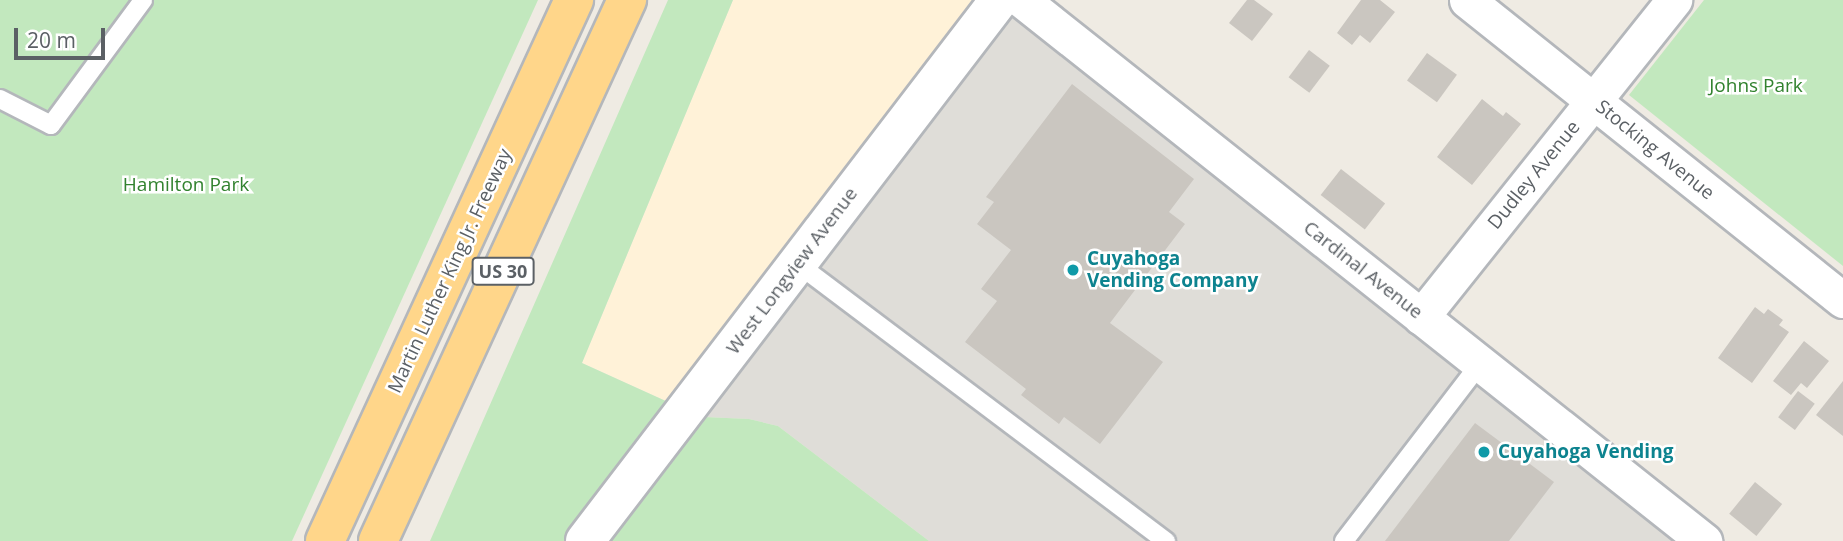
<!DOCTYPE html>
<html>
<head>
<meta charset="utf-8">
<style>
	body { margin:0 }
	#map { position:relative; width:1843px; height:541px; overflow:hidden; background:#efebe3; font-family:"Open Sans",sans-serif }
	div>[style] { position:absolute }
	.commercial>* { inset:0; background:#fff2d8 }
	.industrial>* { inset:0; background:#dfddd8 }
	.green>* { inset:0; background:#c2e8be }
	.building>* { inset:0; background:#cac6c0; transform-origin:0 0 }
	.roads { filter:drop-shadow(2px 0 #b4b7bb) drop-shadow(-2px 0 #b4b7bb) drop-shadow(0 2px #b4b7bb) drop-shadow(0 -2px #b4b7bb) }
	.service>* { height:18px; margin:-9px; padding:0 9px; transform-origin:9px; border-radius:9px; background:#fff }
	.minor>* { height:35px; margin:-17.5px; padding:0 17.5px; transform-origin:17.5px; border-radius:17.5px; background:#fff }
	.tertiary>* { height:38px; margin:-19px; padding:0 19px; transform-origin:19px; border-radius:19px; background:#fff }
	.motorway>* { height:38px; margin:-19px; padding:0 19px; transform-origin:19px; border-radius:19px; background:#ffd68a }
	.dots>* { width:19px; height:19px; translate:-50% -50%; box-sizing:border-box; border:4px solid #fff; border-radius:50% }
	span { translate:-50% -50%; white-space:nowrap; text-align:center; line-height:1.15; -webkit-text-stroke:5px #fff; paint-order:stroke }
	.shield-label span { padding:2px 5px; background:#fff; border:2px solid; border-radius:5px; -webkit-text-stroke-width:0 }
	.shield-label { font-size:18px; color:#5b6065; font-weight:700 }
	.park-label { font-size:19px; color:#31822e }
	.street-label { font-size:19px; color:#5b6065 }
	.culture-label { font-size:19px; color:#0d838f; font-weight:700 }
	.left { translate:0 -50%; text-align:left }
	.scale { position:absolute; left:14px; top:28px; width:91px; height:32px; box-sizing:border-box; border:4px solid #5b6065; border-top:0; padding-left:9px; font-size:21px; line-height:24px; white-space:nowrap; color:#5b6065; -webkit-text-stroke:5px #fff; paint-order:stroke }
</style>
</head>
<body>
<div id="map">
	<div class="commercial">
		<div style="clip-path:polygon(733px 0,974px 0,668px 402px,582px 363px)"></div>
	</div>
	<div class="industrial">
		<div style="clip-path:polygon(974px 0,997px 0,1687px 541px,929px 541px,778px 426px,749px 419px,704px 417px,668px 402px)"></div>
	</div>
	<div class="green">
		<div style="clip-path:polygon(0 0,538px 0,292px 541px,0 541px)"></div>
		<div style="clip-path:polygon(668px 0,733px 0,582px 363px,668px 402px,564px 541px,430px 541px)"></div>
		<div style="clip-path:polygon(1704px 0,1843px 0,1843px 266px,1629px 95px)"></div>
		<div style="clip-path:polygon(704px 417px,749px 419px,778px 426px,929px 541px,611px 541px)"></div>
	</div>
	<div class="building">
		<div style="clip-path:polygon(1247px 0,1254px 0,1273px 14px,1252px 41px,1229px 23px)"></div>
		<div style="clip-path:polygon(1361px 0,1380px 0,1395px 12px,1370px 43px,1360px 35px,1352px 45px,1337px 33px)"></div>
		<div style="left:1309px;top:50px;width:26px;height:34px;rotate:37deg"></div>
		<div style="left:1427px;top:53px;width:37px;height:34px;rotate:36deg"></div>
		<div style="clip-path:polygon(1072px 84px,1194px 179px,1169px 212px,1185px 224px,1110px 323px,1163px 362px,1100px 444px,1064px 417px,1059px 424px,1021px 395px,1026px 389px,965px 342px,997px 301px,981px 289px,1011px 250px,977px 224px,994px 202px,986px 197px)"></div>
		<div style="clip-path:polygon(1482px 99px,1503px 116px,1506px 112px,1521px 124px,1472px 185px,1437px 157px)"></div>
		<div style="left:1341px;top:169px;width:56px;height:33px;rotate:38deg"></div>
		<div style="clip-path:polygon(1755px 307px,1764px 314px,1768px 309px,1783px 320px,1779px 325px,1789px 332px,1752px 383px,1718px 358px)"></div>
		<div style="clip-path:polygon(1804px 341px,1829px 361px,1807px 388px,1801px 383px,1791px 395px,1773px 381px)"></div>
		<div style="clip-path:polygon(1843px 381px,1843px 436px,1816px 415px)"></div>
		<div style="left:1798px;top:391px;width:21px;height:33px;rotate:37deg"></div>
		<div style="clip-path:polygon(1475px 423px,1554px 482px,1509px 541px,1385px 541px)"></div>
		<div style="left:1755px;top:482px;width:35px;height:41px;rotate:39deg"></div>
	</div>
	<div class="roads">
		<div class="service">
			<div style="left:0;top:99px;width:57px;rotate:27deg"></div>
			<div style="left:51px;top:125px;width:155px;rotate:-53.6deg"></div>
			<div style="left:798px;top:264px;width:461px;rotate:37deg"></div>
			<div style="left:1344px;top:541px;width:223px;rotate:-52.5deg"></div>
		</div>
		<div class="minor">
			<div style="left:1022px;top:0;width:871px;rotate:38.42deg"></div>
			<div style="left:1467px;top:0;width:481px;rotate:38.6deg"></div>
			<div style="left:1421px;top:317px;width:406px;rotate:-51.4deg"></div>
		</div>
		<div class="tertiary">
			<div style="left:585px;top:541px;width:681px;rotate:-52.57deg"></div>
		</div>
		<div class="motorway">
			<div style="left:325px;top:541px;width:596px;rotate:-65.29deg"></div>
			<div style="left:378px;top:541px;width:596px;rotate:-65.29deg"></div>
		</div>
	</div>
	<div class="dots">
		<div style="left:1073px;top:270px;background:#0f9aa8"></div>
		<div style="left:1484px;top:452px;background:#0f9aa8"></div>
	</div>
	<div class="shield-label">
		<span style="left:503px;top:271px">US 30</span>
	</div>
	<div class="park-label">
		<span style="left:1756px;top:86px">Johns Park</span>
		<span style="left:186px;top:185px">Hamilton Park</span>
	</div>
	<div class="street-label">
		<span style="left:1655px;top:150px;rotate:39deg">Stocking Avenue</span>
		<span style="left:1534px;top:175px;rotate:-51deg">Dudley Avenue</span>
		<span style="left:1363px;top:270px;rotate:38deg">Cardinal Avenue</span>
		<span style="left:450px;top:271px;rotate:-65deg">Martin Luther King Jr. Freeway</span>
		<span style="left:792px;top:271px;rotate:-53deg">West Longview Avenue</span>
	</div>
	<div class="culture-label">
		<span class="left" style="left:1087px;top:270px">Cuyahoga<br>Vending Company</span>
		<span class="left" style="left:1498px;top:452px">Cuyahoga Vending</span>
	</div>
	<div class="scale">20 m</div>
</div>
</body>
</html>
